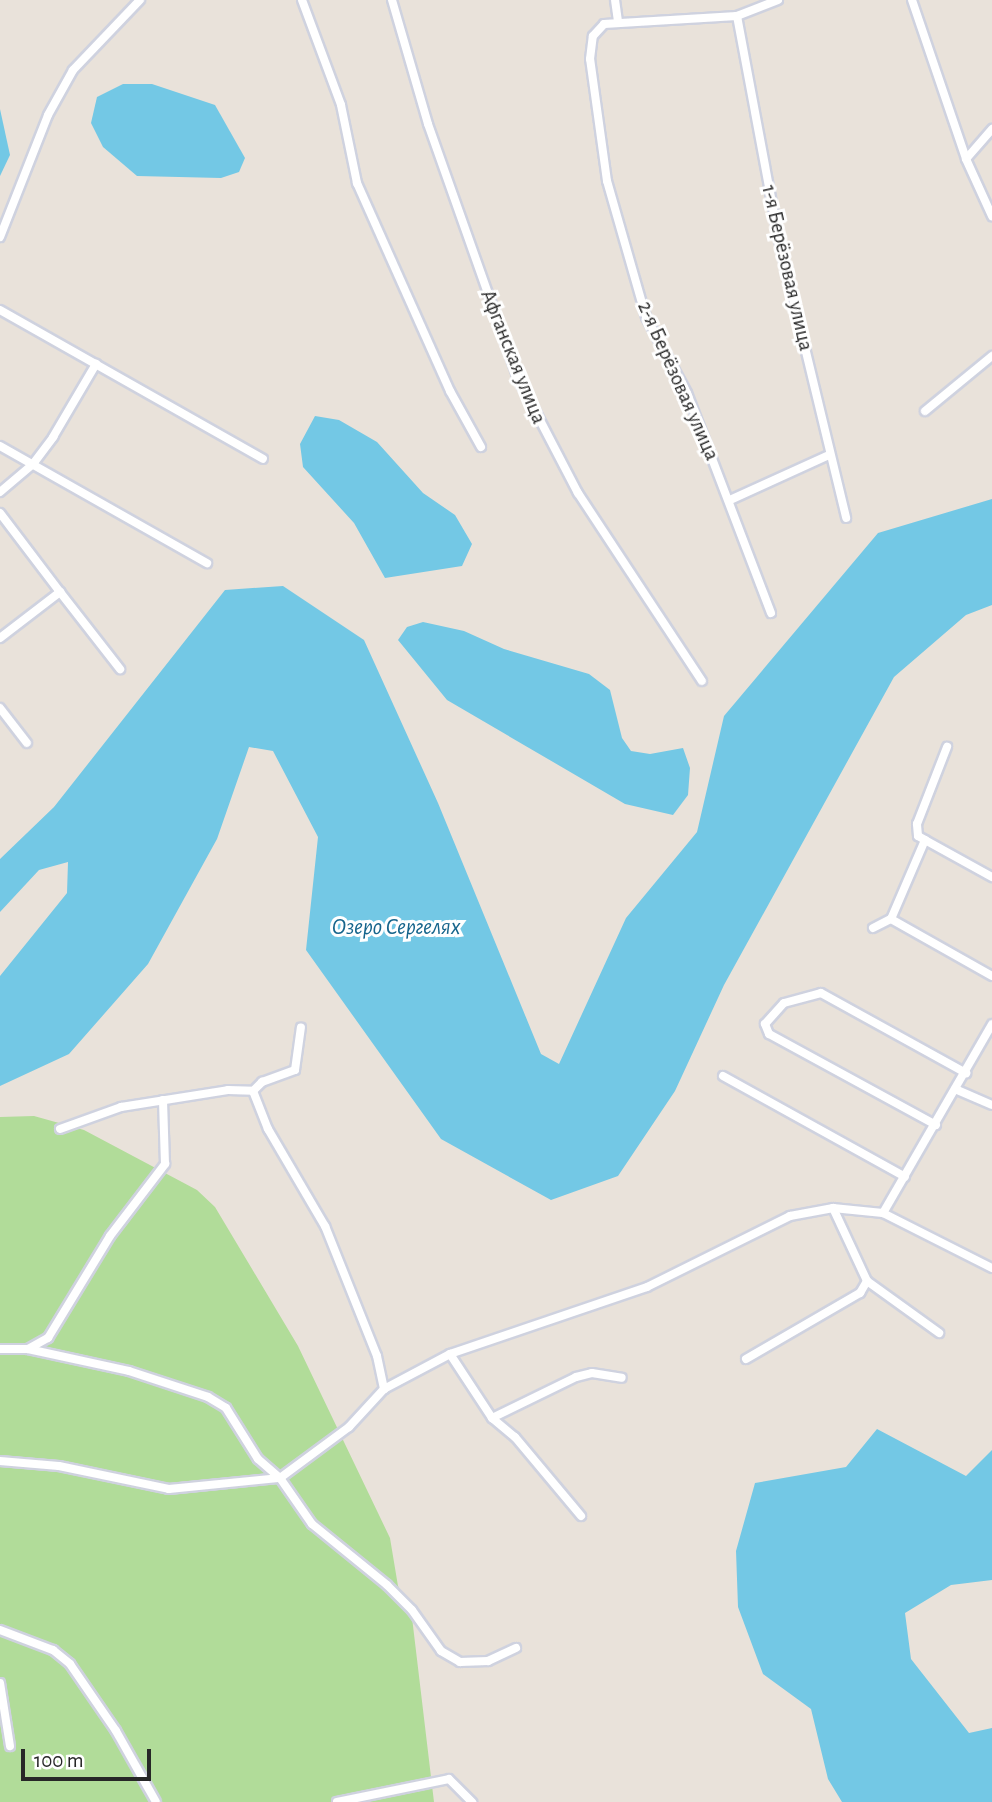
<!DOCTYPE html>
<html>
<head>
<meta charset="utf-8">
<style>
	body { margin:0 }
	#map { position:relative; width:992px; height:1802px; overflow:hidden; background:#e9e2da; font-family:"Alegreya Sans",sans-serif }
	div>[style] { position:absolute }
	.green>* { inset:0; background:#b1dc99 }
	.water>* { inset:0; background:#73c8e5 }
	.roads { filter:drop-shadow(2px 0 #cfd2df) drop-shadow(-2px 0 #cfd2df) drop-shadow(0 2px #cfd2df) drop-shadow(0 -2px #cfd2df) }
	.minor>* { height:8px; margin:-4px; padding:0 4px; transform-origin:4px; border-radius:4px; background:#fff }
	span { translate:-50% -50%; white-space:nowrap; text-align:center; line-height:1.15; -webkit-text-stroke:6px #fff; paint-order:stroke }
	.street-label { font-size:21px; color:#272727 }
	.water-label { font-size:23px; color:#16658c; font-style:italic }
	.scale { position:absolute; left:21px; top:1749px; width:130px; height:32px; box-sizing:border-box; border:4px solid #272727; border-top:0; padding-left:9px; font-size:21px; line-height:24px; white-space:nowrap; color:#272727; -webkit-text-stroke:5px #fff; paint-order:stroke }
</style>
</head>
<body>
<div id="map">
	<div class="green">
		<div style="clip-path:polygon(34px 1116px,84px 1130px,197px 1190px,215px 1207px,298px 1346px,390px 1538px,398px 1586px,411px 1609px,434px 1802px,0 1802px,0 1117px)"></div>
	</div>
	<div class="water">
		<div style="clip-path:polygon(123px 84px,152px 84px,215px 105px,245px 158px,239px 172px,221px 178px,137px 176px,103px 147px,91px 123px,97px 97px)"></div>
		<div style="clip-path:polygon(0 109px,10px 155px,0 176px)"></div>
		<div style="clip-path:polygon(315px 416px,339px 420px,377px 442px,423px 493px,455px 515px,472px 544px,462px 566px,385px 578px,354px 523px,303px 467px,300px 444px)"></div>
		<div style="clip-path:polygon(992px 499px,992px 605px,966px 615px,894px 677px,724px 985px,675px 1091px,618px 1176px,551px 1200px,441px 1139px,306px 950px,318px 837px,273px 751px,249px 747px,217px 839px,148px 964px,69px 1054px,0 1086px,0 976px,67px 893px,68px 862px,39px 870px,0 912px,0 859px,54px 807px,225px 590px,283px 586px,364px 640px,438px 803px,541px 1054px,559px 1064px,626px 918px,697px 832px,724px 716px,878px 533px)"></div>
		<div style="clip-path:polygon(423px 622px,464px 631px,504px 649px,589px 674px,610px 690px,622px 738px,631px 751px,650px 754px,683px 748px,690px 768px,688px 795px,673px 815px,625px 804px,447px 700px,398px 640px,407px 627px)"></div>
		<div style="clip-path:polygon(877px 1429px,966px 1476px,992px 1450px,992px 1580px,951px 1585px,905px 1613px,911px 1659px,969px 1733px,992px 1728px,992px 1802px,842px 1802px,828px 1779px,811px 1709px,763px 1674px,738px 1607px,736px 1551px,755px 1483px,846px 1467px)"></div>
	</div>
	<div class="roads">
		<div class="minor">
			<div style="left:302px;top:0;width:112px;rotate:69.6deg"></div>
			<div style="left:341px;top:105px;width:80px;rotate:78.4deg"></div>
			<div style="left:357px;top:183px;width:228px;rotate:65.9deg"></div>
			<div style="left:450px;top:391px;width:64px;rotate:61deg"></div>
			<div style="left:392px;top:0;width:129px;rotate:73.8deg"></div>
			<div style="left:428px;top:124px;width:267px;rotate:70.5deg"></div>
			<div style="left:517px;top:376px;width:132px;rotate:62.5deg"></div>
			<div style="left:578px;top:493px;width:225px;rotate:56.6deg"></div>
			<div style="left:615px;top:0;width:22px;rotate:82deg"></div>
			<div style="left:912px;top:0;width:168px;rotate:71.2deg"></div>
			<div style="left:966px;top:159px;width:63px;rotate:65.5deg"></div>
			<div style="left:737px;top:16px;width:224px;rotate:79.4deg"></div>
			<div style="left:778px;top:236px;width:290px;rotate:76.4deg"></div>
			<div style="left:966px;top:159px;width:40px;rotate:-49deg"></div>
			<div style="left:0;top:237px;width:131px;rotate:-68.5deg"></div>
			<div style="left:48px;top:115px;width:51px;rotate:-60.9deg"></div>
			<div style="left:73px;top:70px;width:97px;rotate:-46.3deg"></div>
			<div style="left:0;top:310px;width:302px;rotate:29.5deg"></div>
			<div style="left:925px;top:411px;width:87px;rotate:-39.4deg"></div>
			<div style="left:0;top:446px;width:238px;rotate:29.5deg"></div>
			<div style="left:0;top:492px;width:43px;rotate:-40.3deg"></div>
			<div style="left:33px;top:464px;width:34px;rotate:-53deg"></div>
			<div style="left:53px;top:437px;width:85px;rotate:-59.5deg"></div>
			<div style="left:730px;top:500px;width:109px;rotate:-24.4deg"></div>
			<div style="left:0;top:513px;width:99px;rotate:52.8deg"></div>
			<div style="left:771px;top:613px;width:235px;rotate:-110.9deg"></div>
			<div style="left:687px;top:393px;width:86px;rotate:-118.3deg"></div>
			<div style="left:646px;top:317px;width:141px;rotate:-106deg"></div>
			<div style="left:607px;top:181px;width:123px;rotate:-97.9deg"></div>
			<div style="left:590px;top:59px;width:23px;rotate:-83deg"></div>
			<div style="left:593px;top:36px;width:16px;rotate:-47deg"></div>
			<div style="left:604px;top:24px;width:133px;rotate:-3.4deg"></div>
			<div style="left:737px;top:16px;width:44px;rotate:-21.3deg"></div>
			<div style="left:0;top:638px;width:76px;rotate:-37.5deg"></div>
			<div style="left:60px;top:592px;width:98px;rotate:52.1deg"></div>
			<div style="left:0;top:708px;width:44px;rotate:52.4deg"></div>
			<div style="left:925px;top:840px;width:8px;rotate:-150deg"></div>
			<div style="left:918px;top:836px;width:12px;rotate:-95deg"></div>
			<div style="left:917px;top:824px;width:83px;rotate:-68.7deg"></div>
			<div style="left:891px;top:919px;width:86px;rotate:-66.7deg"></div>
			<div style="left:925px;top:840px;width:77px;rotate:28.9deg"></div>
			<div style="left:873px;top:928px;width:20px;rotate:-27deg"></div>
			<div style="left:891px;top:919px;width:116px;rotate:29.4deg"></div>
			<div style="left:723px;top:1076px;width:208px;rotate:29deg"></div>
			<div style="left:955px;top:1089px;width:40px;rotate:23.4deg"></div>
			<div style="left:253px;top:1091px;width:13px;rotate:-45deg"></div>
			<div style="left:262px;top:1082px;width:35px;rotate:-20deg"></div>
			<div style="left:295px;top:1070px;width:43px;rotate:-82.1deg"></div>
			<div style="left:936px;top:1125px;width:190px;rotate:-151.4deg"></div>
			<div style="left:769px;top:1034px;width:11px;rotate:-112deg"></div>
			<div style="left:765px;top:1024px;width:28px;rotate:-48deg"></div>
			<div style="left:784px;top:1003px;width:38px;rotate:-15deg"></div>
			<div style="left:821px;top:993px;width:166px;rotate:28.9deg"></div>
			<div style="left:60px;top:1129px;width:65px;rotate:-19.8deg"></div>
			<div style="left:121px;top:1107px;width:108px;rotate:-9deg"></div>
			<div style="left:228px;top:1090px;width:25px;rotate:2deg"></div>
			<div style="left:253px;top:1091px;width:41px;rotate:68.5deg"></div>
			<div style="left:268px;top:1129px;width:113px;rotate:59.6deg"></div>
			<div style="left:325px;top:1226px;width:140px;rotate:68.2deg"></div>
			<div style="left:377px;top:1356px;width:34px;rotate:78deg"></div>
			<div style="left:833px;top:1208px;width:81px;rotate:65deg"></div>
			<div style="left:867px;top:1281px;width:89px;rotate:35.8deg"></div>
			<div style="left:883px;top:1213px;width:218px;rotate:-60deg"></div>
			<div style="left:0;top:1349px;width:28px"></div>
			<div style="left:28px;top:1349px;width:23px;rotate:-29deg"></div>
			<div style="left:48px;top:1338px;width:119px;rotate:-58.7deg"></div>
			<div style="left:110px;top:1236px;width:91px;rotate:-52.6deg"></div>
			<div style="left:165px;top:1164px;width:64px;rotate:-91.8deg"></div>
			<div style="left:28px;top:1349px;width:103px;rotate:12.3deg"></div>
			<div style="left:129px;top:1371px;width:83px;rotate:18.2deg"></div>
			<div style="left:208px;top:1397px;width:21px;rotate:31deg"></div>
			<div style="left:226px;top:1408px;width:60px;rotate:57.9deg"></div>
			<div style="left:258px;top:1459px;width:29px;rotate:41deg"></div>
			<div style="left:280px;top:1478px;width:56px;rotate:55.2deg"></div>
			<div style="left:312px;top:1524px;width:97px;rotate:39.1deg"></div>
			<div style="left:387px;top:1585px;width:35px;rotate:45deg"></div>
			<div style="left:412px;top:1610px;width:50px;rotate:54.7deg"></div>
			<div style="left:441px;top:1651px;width:22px;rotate:30deg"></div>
			<div style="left:460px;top:1662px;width:28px;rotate:-2deg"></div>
			<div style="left:488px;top:1661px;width:31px;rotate:-25deg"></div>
			<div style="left:450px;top:1354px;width:77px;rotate:56.7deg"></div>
			<div style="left:492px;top:1418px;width:30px;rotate:40deg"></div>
			<div style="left:515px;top:1437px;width:103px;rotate:50.1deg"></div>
			<div style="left:746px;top:1359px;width:132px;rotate:-30.1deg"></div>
			<div style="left:860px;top:1293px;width:14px;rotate:-60deg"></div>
			<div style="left:492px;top:1418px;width:93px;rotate:-26deg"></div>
			<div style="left:576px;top:1377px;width:16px;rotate:-14deg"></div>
			<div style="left:592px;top:1373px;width:30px;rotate:9deg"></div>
			<div style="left:0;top:1461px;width:59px;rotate:4.8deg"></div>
			<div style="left:59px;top:1466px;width:112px;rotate:11.8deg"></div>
			<div style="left:169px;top:1489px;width:112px;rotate:-5.7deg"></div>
			<div style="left:280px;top:1478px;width:86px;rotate:-36.5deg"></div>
			<div style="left:349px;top:1427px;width:52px;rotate:-47.4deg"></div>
			<div style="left:384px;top:1389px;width:75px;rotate:-27.9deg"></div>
			<div style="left:450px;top:1354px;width:208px;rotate:-18.8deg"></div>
			<div style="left:647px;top:1287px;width:160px;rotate:-26.4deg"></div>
			<div style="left:790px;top:1216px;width:44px;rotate:-10.5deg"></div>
			<div style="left:833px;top:1208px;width:50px;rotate:5.7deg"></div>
			<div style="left:883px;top:1213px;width:122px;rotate:26.8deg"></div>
			<div style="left:0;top:1630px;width:57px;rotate:20.7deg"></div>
			<div style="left:53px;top:1650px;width:22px;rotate:39deg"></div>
			<div style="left:70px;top:1664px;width:81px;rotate:55.5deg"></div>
			<div style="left:116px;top:1731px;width:81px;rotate:60.6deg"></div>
			<div style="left:0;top:1683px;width:64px;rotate:81deg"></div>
			<div style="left:337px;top:1802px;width:114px;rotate:-11.6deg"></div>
			<div style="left:449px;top:1779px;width:33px;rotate:45deg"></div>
		</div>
	</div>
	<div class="street-label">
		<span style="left:787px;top:268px;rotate:77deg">1-я Берёзовая улица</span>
		<span style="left:513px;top:357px;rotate:68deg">Афганская улица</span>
		<span style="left:678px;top:381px;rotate:66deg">2-я Берёзовая улица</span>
	</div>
	<div class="water-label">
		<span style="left:396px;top:928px">Озеро Сергелях</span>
	</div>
	<div class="scale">100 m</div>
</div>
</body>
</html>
